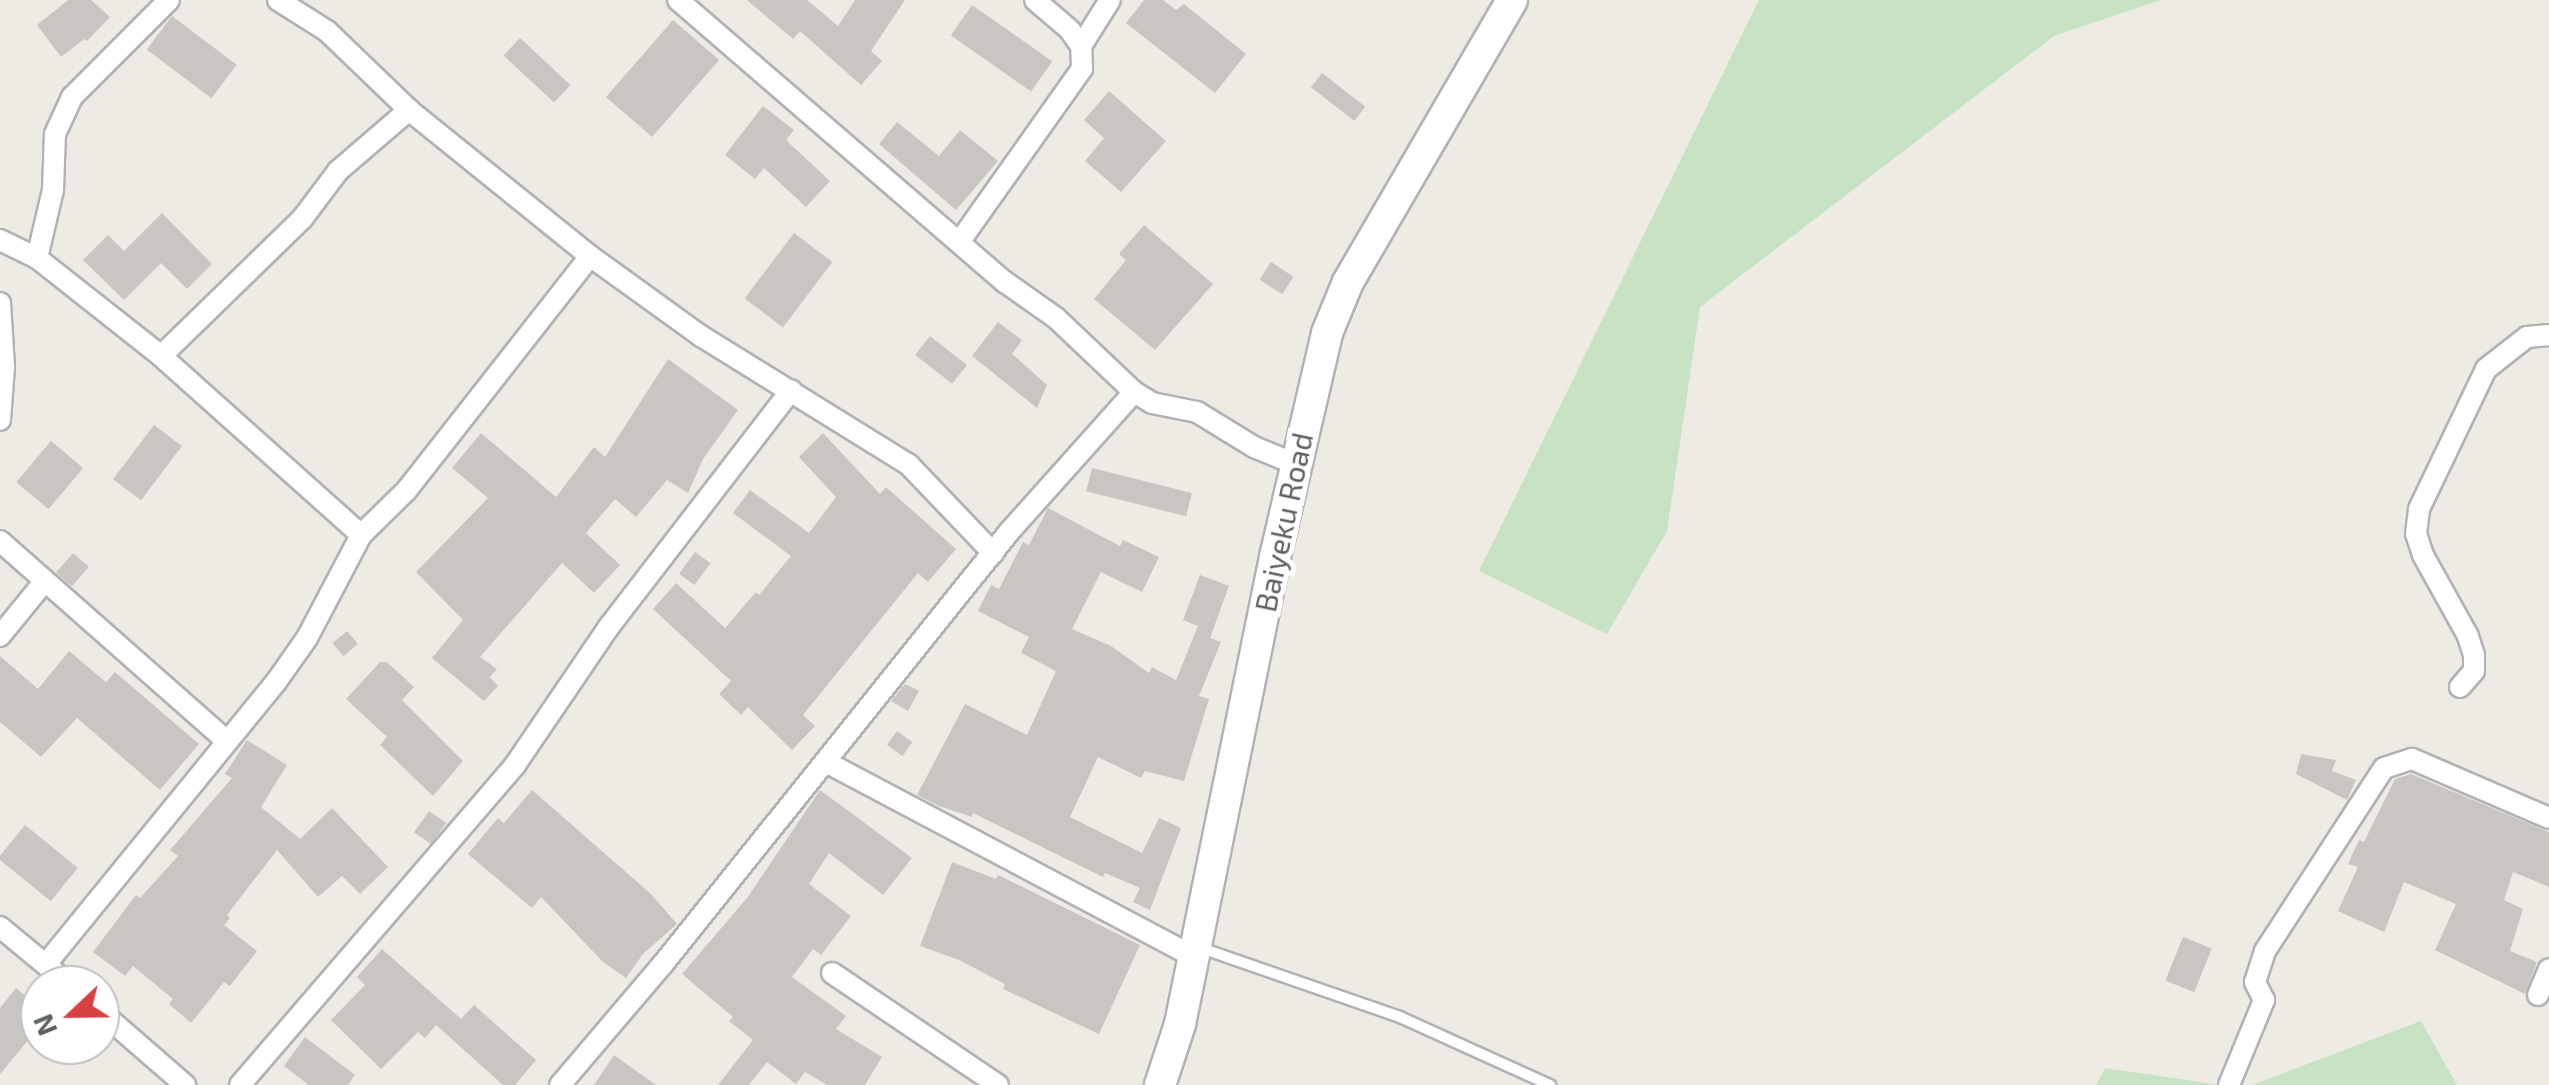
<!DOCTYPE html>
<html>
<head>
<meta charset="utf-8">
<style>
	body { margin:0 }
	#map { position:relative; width:2549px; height:1085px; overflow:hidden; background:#eeebe5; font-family:"Exo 2",sans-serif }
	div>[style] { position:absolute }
	.green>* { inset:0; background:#c7e3c4 }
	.building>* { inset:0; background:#c9c6c2; transform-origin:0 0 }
	.roads { filter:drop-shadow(2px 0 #b0b3b6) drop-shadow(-2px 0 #b0b3b6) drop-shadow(0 2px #b0b3b6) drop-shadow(0 -2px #b0b3b6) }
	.service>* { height:10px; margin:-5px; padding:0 5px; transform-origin:5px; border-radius:5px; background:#fff }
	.minor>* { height:20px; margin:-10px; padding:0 10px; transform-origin:10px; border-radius:10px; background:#fff }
	.secondary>* { height:30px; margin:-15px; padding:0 15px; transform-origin:15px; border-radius:15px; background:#fff }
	span { translate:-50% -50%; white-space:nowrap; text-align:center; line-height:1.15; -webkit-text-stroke:10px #fff; paint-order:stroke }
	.street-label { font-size:30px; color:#5d6164 }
	.north { position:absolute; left:20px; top:965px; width:100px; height:100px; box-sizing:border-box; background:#fff; border:2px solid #bec0c1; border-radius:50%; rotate:248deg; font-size:28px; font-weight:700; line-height:40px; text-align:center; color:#5d6164 }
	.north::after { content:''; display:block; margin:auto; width:35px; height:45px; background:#d84144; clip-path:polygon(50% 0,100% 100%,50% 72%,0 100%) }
</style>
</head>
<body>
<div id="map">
	<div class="green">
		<div style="clip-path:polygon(1759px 0,2161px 0,2054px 36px,1700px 307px,1667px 531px,1607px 634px,1479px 571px)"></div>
		<div style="clip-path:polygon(2421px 1021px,2457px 1085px,2252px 1085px)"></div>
		<div style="clip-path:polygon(2105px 1068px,2220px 1085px,2096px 1085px)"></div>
	</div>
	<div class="building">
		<div style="clip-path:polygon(68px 0,91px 0,110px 17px,87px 41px,84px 39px,61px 57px,37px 25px)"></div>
		<div style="clip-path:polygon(747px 0,807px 0,838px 26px,855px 0,905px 0,871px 51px,882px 61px,861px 85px,800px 31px,793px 39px)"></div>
		<div style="clip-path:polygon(1144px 0,1163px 0,1176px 10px,1184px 4px,1246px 54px,1215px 93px,1126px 23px)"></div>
		<div style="left:972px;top:5px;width:98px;height:37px;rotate:35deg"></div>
		<div style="left:172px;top:16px;width:81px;height:42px;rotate:37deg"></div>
		<div style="left:673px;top:20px;width:61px;height:102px;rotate:41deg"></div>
		<div style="left:520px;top:38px;width:69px;height:24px;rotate:43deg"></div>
		<div style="left:1322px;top:73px;width:55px;height:18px;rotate:38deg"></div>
		<div style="clip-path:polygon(1109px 91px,1166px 141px,1121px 192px,1085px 161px,1104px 138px,1084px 120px)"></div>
		<div style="clip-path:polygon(763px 106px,794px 130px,786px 140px,830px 181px,806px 207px,764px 168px,755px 179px,725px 155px)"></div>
		<div style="clip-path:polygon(897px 122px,939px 156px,960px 130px,998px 161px,956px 210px,879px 144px)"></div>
		<div style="clip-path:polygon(162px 213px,212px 264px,187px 289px,161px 263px,124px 300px,83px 260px,108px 235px,124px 251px)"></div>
		<div style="clip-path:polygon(1144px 225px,1213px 284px,1155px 350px,1094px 299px,1126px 260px,1119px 254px)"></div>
		<div style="left:794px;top:233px;width:48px;height:82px;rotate:37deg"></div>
		<div style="left:1271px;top:262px;width:27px;height:21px;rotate:33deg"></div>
		<div style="clip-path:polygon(998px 322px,1022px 340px,1012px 354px,1047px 385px,1037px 408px,972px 356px)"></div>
		<div style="left:930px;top:336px;width:47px;height:24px;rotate:38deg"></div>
		<div style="clip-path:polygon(668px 359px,738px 410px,703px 459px,688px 493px,667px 480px,636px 517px,615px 499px,586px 533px,620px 565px,594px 593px,562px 563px,480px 657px,497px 669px,490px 677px,498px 686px,484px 701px,432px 658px,463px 620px,416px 572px,488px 498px,452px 468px,481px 433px,556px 497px,594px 447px,605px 457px)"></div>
		<div style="left:154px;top:425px;width:35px;height:68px;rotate:37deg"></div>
		<div style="clip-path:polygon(823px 433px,880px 494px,886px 487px,956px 549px,928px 582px,918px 573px,803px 715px,815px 726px,792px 750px,748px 707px,741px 715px,719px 694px,731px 681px,653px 609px,676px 583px,725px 628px,756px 592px,759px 595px,791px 556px,733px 513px,750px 490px,809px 533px,836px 497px,799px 457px)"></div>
		<div style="left:51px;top:441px;width:42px;height:54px;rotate:40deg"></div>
		<div style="left:1092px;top:468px;width:103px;height:24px;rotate:14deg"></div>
		<div style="clip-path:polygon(1048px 508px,1120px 546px,1123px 540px,1159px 557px,1142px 592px,1101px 572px,1072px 629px,1111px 646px,1149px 673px,1152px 667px,1176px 680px,1198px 626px,1183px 620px,1200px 575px,1229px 586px,1210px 638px,1221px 642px,1199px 696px,1209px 699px,1184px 781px,1145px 771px,1141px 778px,1098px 757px,1070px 817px,1142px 853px,1159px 818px,1181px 828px,1150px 910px,1133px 902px,1140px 888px,1105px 873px,1103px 877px,973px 813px,972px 817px,939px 806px,917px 795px,965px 704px,1027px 735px,1056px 671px,1021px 653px,1029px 637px,978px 611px,991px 585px,999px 589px,1023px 542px,1029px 545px)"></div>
		<div style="left:695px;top:552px;width:19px;height:27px;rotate:36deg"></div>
		<div style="left:73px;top:553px;width:21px;height:26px;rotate:41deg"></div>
		<div style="left:347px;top:631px;width:17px;height:19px;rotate:50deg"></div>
		<div style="clip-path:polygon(69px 651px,106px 682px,115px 672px,199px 744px,160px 790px,77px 718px,41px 757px,0 722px,0 656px,38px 689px)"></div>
		<div style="clip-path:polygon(380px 662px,387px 662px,414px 687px,402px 700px,463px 761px,433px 796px,380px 745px,387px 737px,346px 699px)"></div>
		<div style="clip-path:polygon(905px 684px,919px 691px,908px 711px,891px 701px)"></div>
		<div style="left:897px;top:731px;width:19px;height:17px;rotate:36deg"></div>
		<div style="clip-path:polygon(247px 740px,287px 765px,261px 807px,300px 839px,332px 808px,388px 867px,360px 894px,342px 876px,318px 897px,277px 850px,227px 915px,230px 918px,224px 925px,257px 951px,230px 986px,224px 982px,191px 1023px,169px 1004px,173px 999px,133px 966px,125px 976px,93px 952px,136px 895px,140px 898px,178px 856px,170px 850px,232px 778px,225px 774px)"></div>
		<div style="clip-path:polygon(2301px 754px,2336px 760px,2332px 771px,2356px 780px,2347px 800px,2296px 774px)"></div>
		<div style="clip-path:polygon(2411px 774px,2549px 832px,2549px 887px,2513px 872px,2504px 900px,2523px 909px,2510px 951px,2537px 962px,2525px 994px,2435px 950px,2456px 904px,2404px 882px,2384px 932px,2338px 911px,2358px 867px,2348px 864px,2359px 840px,2364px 842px,2395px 779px)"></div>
		<div style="clip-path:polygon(532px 790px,651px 894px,677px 924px,643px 954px,626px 978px,603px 962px,541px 897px,532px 908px,468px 854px,498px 818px,504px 823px)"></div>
		<div style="clip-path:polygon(820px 790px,912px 858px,883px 895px,829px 853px,809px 884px,851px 916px,821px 955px,813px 949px,792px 977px,846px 1016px,836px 1029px,882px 1057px,865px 1085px,827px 1085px,805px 1072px,796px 1084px,767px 1062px,749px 1085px,718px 1085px,753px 1040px,729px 1021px,733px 1017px,682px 974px,747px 898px)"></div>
		<div style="left:429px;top:811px;width:21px;height:26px;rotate:35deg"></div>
		<div style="left:25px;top:825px;width:68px;height:43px;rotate:39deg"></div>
		<div style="clip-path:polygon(952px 862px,996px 879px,998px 875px,1140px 945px,1099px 1034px,1003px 989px,1005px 984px,959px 960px,920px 946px)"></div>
		<div style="left:2183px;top:937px;width:31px;height:47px;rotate:22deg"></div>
		<div style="clip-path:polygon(382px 949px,461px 1019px,474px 1005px,536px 1060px,515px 1085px,503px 1085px,436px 1025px,425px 1038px,418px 1032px,381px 1069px,331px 1020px,365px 985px,357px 977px)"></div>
		<div style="clip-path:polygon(16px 988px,40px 1008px,40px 1026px,0 1074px,0 1008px)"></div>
		<div style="clip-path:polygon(305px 1037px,355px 1075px,348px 1085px,309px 1085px,284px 1066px)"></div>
		<div style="clip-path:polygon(614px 1055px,656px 1085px,594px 1085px)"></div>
	</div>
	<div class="roads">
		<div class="service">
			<div style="left:1201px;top:948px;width:211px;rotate:19.1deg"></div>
			<div style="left:1400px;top:1017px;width:165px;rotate:24.4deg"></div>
		</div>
		<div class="minor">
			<div style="left:278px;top:0;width:58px;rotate:32.3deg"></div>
			<div style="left:327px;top:31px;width:114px;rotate:43.9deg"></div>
			<div style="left:409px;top:110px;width:233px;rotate:38.9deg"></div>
			<div style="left:590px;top:256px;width:137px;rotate:35.8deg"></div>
			<div style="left:701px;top:336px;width:245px;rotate:31.8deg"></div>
			<div style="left:909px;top:465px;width:122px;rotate:46.3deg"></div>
			<div style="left:678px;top:0;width:432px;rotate:40.8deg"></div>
			<div style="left:1005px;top:282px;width:62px;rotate:35.2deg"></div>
			<div style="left:1056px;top:318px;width:108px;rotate:43.5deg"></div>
			<div style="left:1134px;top:392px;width:21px;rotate:31deg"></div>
			<div style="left:1152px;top:403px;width:46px;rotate:11.3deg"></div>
			<div style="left:1197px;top:412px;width:67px;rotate:31.6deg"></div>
			<div style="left:1254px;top:447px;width:44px;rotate:22.5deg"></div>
			<div style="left:1081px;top:46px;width:54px;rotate:-57.8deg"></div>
			<div style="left:0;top:240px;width:41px;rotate:25.9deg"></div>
			<div style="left:37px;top:258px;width:158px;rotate:38.3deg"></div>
			<div style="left:161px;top:356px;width:268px;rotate:41.8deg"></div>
			<div style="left:960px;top:241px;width:211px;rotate:-54.7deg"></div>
			<div style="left:1082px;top:69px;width:23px;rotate:-92deg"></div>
			<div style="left:1081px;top:46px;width:19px;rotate:-125deg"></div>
			<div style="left:1070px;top:30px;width:46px;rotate:-139.4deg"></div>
			<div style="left:37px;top:258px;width:70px;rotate:-76.8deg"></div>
			<div style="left:53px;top:190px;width:56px;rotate:-88deg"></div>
			<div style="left:55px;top:134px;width:41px;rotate:-65.3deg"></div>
			<div style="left:72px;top:97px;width:137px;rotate:-45deg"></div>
			<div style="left:0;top:303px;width:64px;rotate:86.4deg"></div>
			<div style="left:4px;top:367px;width:53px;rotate:94.3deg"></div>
			<div style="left:161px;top:356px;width:197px;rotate:-44.2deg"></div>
			<div style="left:302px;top:219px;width:60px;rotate:-53.1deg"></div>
			<div style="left:338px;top:171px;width:94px;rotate:-40.7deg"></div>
			<div style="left:0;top:541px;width:303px;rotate:41.4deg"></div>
			<div style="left:0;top:636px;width:70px;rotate:-50.8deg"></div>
			<div style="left:2460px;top:687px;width:21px;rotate:-49deg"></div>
			<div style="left:2474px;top:671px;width:16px;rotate:-90deg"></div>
			<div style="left:2474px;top:655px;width:20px;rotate:-108deg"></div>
			<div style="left:2468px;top:636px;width:93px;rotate:-119.1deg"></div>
			<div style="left:2423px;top:555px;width:22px;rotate:-108deg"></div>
			<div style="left:2416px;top:534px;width:25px;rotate:-83deg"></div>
			<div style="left:2419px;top:509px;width:155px;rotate:-64.4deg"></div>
			<div style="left:2486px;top:369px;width:52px;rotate:-38deg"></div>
			<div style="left:2527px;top:337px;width:22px;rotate:-5deg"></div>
			<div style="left:826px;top:762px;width:416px;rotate:27.9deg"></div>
			<div style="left:0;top:927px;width:91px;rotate:39.6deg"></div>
			<div style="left:46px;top:964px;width:364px;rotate:-50.8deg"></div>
			<div style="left:276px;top:682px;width:54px;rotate:-54.8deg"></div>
			<div style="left:307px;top:638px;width:116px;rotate:-62.3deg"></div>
			<div style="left:361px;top:535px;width:63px;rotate:-44.4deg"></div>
			<div style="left:406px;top:491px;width:298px;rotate:-51.9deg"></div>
			<div style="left:832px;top:973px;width:200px;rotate:34deg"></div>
			<div style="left:2538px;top:995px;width:28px;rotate:-67deg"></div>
			<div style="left:100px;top:1011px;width:113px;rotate:41deg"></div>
			<div style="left:240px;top:1085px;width:422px;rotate:-49.3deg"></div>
			<div style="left:515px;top:765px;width:166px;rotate:-55.8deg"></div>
			<div style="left:608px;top:628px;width:300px;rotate:-52.4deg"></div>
			<div style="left:560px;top:1085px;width:159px;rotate:-49.6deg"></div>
			<div style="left:663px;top:964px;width:553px;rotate:-51.31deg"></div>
			<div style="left:1009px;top:532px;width:188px;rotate:-48.2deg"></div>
			<div style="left:2229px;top:1085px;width:92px;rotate:-67.6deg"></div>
			<div style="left:2264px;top:1000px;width:20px;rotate:-117deg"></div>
			<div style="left:2255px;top:982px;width:33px;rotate:-72deg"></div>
			<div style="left:2265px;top:951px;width:218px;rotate:-57deg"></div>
			<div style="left:2384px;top:768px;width:29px;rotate:-18deg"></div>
			<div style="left:2412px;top:759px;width:149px;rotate:23.3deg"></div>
		</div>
		<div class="secondary">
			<div style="left:1160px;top:1085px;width:64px;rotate:-71.8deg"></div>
			<div style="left:1180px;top:1024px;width:477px;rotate:-78.5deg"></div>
			<div style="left:1275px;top:557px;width:230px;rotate:-76.9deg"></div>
			<div style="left:1327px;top:333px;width:55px;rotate:-67.6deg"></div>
			<div style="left:1348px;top:282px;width:326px;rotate:-59.8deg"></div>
		</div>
	</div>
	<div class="street-label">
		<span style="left:1283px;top:522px;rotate:-78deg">Baiyeku Road</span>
	</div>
	<div class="north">N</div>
</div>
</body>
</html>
